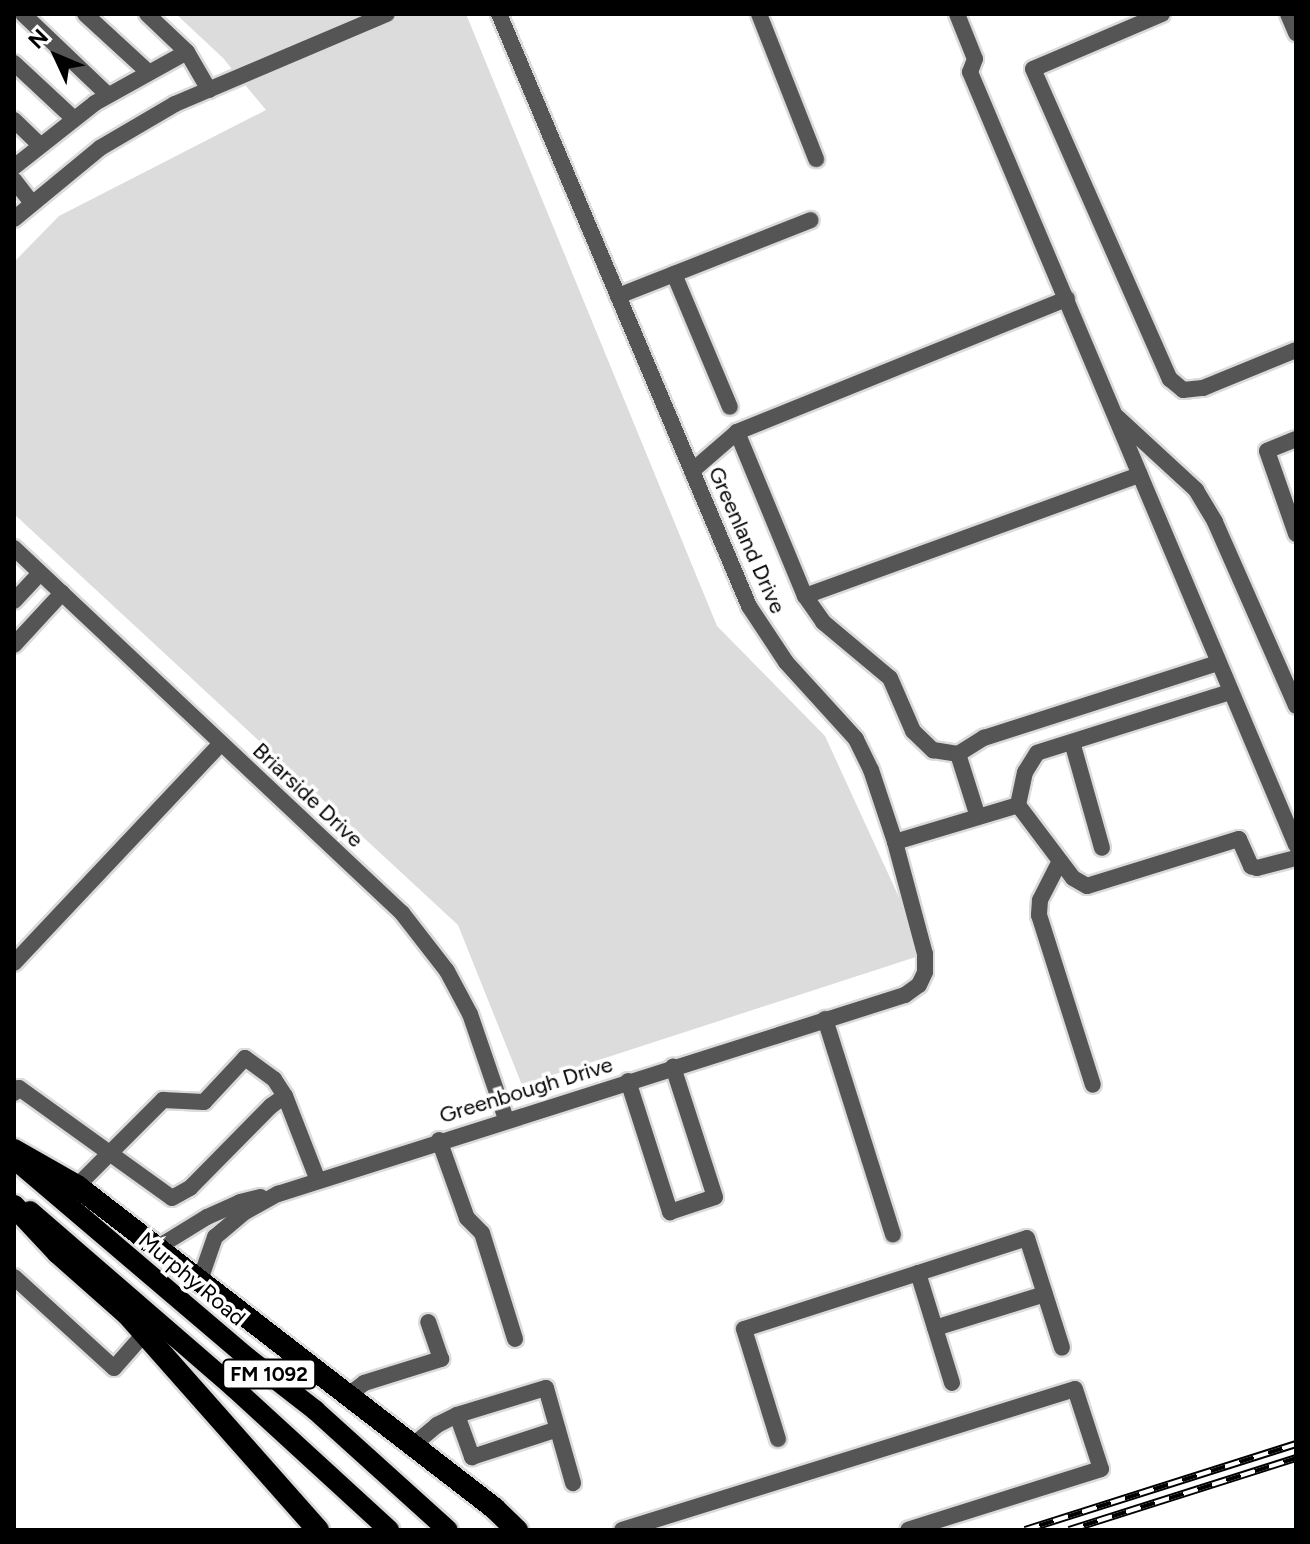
<!DOCTYPE html>
<html>
<head>
<meta charset="utf-8">
<style>
	body { margin:0 }
	#map { position:relative; width:1310px; height:1544px; overflow:hidden; background:#fff; font-family:Figtree,sans-serif }
	div>[style] { position:absolute }
	.green>* { inset:0; background:#dcdcdc }
	.roads { filter:drop-shadow(2px 0 #dbdbdb) drop-shadow(-2px 0 #dbdbdb) drop-shadow(0 2px #dbdbdb) drop-shadow(0 -2px #dbdbdb) }
	.minor>* { height:16px; margin:-8px; padding:0 8px; transform-origin:8px; border-radius:8px; background:#555 }
	.major>* { height:20px; margin:-10px; padding:0 10px; transform-origin:10px; border-radius:10px; background:#000 }
	.highway>* { height:22px; margin:-11px; padding:0 11px; transform-origin:11px; border-radius:11px; background:#000 }
	.rail>* { height:8px; margin-top:-4px; transform-origin:0; background:repeating-linear-gradient(90deg,#fff 0 15px,#000 0 30px); box-sizing:border-box; border-block:2px solid #000 }
	span { translate:-50% -50%; white-space:nowrap; text-align:center; line-height:1.15; -webkit-text-stroke:7px #fff; paint-order:stroke }
	.shield-label span { padding:2px 6px; background:#fff; border:2px solid; border-radius:6px; -webkit-text-stroke-width:0 }
	.shield-label { font-size:20px; color:#000; font-weight:700 }
	.street-label { font-size:22px; color:#000 }
	.frame { position:absolute; inset:0; border:16px solid #000; pointer-events:none }
	.north { position:absolute; left:16px; top:16px; width:80px; height:80px; -webkit-text-stroke:6px #fff; paint-order:stroke; rotate:314deg; font-size:22px; font-weight:700; line-height:32px; text-align:center; color:#000 }
	.north::after { content:''; display:block; margin:auto; width:28px; height:36px; background:#000; clip-path:polygon(50% 0,100% 100%,50% 72%,0 100%) }
</style>
</head>
<body>
<div id="map">
	<div class="green">
		<div style="clip-path:polygon(176px 14px,466px 14px,717px 626px,825px 736px,925px 954px,522px 1085px,458px 925px,14px 514px,14px 262px,59px 216px,266px 110px,223px 58px)"></div>
	</div>
	<div class="roads">
		<div class="minor">
			<div style="left:23px;top:14px;width:117px;rotate:43.6deg"></div>
			<div style="left:85px;top:14px;width:86px;rotate:42.6deg"></div>
			<div style="left:147px;top:14px;width:55px;rotate:43.5deg"></div>
			<div style="left:187px;top:52px;width:44px;rotate:59.9deg"></div>
			<div style="left:759px;top:14px;width:156px;rotate:68.5deg"></div>
			<div style="left:957px;top:14px;width:48px;rotate:68.2deg"></div>
			<div style="left:975px;top:59px;width:14px;rotate:111deg"></div>
			<div style="left:970px;top:72px;width:839px;rotate:67.13deg"></div>
			<div style="left:1162px;top:14px;width:140px;rotate:156.9deg"></div>
			<div style="left:1033px;top:69px;width:339px;rotate:66.2deg"></div>
			<div style="left:1170px;top:379px;width:17px;rotate:40deg"></div>
			<div style="left:1183px;top:390px;width:20px;rotate:-6deg"></div>
			<div style="left:1203px;top:388px;width:100px;rotate:-22.2deg"></div>
			<div style="left:1288px;top:14px;width:21px;rotate:67deg"></div>
			<div style="left:14px;top:63px;width:82px;rotate:43deg"></div>
			<div style="left:14px;top:120px;width:36px;rotate:44deg"></div>
			<div style="left:14px;top:167px;width:103px;rotate:-38.3deg"></div>
			<div style="left:95px;top:103px;width:105px;rotate:-29deg"></div>
			<div style="left:14px;top:180px;width:28px;rotate:52deg"></div>
			<div style="left:14px;top:219px;width:112px;rotate:-39.5deg"></div>
			<div style="left:100px;top:148px;width:87px;rotate:-30.4deg"></div>
			<div style="left:175px;top:104px;width:230px;rotate:-23deg"></div>
			<div style="left:674px;top:274px;width:144px;rotate:67.2deg"></div>
			<div style="left:618px;top:296px;width:207px;rotate:-21.5deg"></div>
			<div style="left:1117px;top:417px;width:108px;rotate:42.7deg"></div>
			<div style="left:1196px;top:490px;width:37px;rotate:59deg"></div>
			<div style="left:1215px;top:522px;width:201px;rotate:66.2deg"></div>
			<div style="left:737px;top:432px;width:178px;rotate:67.5deg"></div>
			<div style="left:805px;top:596px;width:32px;rotate:55deg"></div>
			<div style="left:823px;top:622px;width:87px;rotate:39.9deg"></div>
			<div style="left:890px;top:678px;width:58px;rotate:66.5deg"></div>
			<div style="left:913px;top:731px;width:28px;rotate:44deg"></div>
			<div style="left:933px;top:750px;width:25px;rotate:9deg"></div>
			<div style="left:958px;top:754px;width:66px;rotate:72.4deg"></div>
			<div style="left:1296px;top:439px;width:31px;rotate:158deg"></div>
			<div style="left:1267px;top:451px;width:88px;rotate:70.7deg"></div>
			<div style="left:692px;top:471px;width:60px;rotate:-40.9deg"></div>
			<div style="left:737px;top:432px;width:356px;rotate:-22deg"></div>
			<div style="left:14px;top:548px;width:533px;rotate:43.25deg"></div>
			<div style="left:402px;top:913px;width:73px;rotate:52.2deg"></div>
			<div style="left:447px;top:971px;width:49px;rotate:61.9deg"></div>
			<div style="left:470px;top:1014px;width:111px;rotate:71.1deg"></div>
			<div style="left:805px;top:596px;width:356px;rotate:-19.9deg"></div>
			<div style="left:14px;top:601px;width:38px;rotate:-47deg"></div>
			<div style="left:14px;top:645px;width:71px;rotate:-47.3deg"></div>
			<div style="left:1230px;top:692px;width:202px;rotate:162.5deg"></div>
			<div style="left:1037px;top:753px;width:22px;rotate:122deg"></div>
			<div style="left:1025px;top:772px;width:34px;rotate:102deg"></div>
			<div style="left:1018px;top:805px;width:91px;rotate:53deg"></div>
			<div style="left:1073px;top:878px;width:16px;rotate:30deg"></div>
			<div style="left:1087px;top:886px;width:159px;rotate:-17.2deg"></div>
			<div style="left:1239px;top:839px;width:30px;rotate:66deg"></div>
			<div style="left:1251px;top:866px;width:6px;rotate:18deg"></div>
			<div style="left:1257px;top:868px;width:40px;rotate:-14.4deg"></div>
			<div style="left:1072px;top:742px;width:110px;rotate:74.2deg"></div>
			<div style="left:958px;top:754px;width:31px;rotate:-32deg"></div>
			<div style="left:984px;top:738px;width:246px;rotate:-17.8deg"></div>
			<div style="left:895px;top:842px;width:128px;rotate:-16.7deg"></div>
			<div style="left:1060px;top:861px;width:44px;rotate:117.1deg"></div>
			<div style="left:1040px;top:900px;width:15px;rotate:94deg"></div>
			<div style="left:1039px;top:915px;width:178px;rotate:72.4deg"></div>
			<div style="left:14px;top:963px;width:302px;rotate:-46.7deg"></div>
			<div style="left:825px;top:1019px;width:226px;rotate:72.5deg"></div>
			<div style="left:628px;top:1081px;width:138px;rotate:72.2deg"></div>
			<div style="left:670px;top:1212px;width:47px;rotate:-18.4deg"></div>
			<div style="left:715px;top:1197px;width:137px;rotate:-107.9deg"></div>
			<div style="left:14px;top:1093px;width:7px;rotate:-45deg"></div>
			<div style="left:19px;top:1088px;width:188px;rotate:35.7deg"></div>
			<div style="left:172px;top:1198px;width:21px;rotate:-29deg"></div>
			<div style="left:190px;top:1188px;width:115px;rotate:-45.4deg"></div>
			<div style="left:271px;top:1106px;width:17px;rotate:-36deg"></div>
			<div style="left:439px;top:1140px;width:83px;rotate:70.3deg"></div>
			<div style="left:467px;top:1218px;width:21px;rotate:45deg"></div>
			<div style="left:482px;top:1233px;width:111px;rotate:72.7deg"></div>
			<div style="left:77px;top:1186px;width:122px;rotate:-45deg"></div>
			<div style="left:163px;top:1100px;width:41px;rotate:2.8deg"></div>
			<div style="left:204px;top:1102px;width:60px;rotate:-47deg"></div>
			<div style="left:245px;top:1058px;width:36px;rotate:36deg"></div>
			<div style="left:274px;top:1079px;width:20px;rotate:57deg"></div>
			<div style="left:285px;top:1096px;width:88px;rotate:68.7deg"></div>
			<div style="left:155px;top:1249px;width:61px;rotate:-31.6deg"></div>
			<div style="left:207px;top:1217px;width:36px;rotate:-24deg"></div>
			<div style="left:240px;top:1202px;width:21px;rotate:-14deg"></div>
			<div style="left:918px;top:1273px;width:115px;rotate:72.8deg"></div>
			<div style="left:14px;top:1277px;width:135px;rotate:42.3deg"></div>
			<div style="left:114px;top:1368px;width:45px;rotate:-48.6deg"></div>
			<div style="left:199px;top:1283px;width:49px;rotate:-70.8deg"></div>
			<div style="left:215px;top:1237px;width:39px;rotate:-40deg"></div>
			<div style="left:245px;top:1212px;width:38px;rotate:-29deg"></div>
			<div style="left:278px;top:1194px;width:658px;rotate:-17.61deg"></div>
			<div style="left:905px;top:995px;width:17px;rotate:-36deg"></div>
			<div style="left:919px;top:985px;width:14px;rotate:-65deg"></div>
			<div style="left:925px;top:972px;width:18px;rotate:-90deg"></div>
			<div style="left:925px;top:954px;width:116px;rotate:-105deg"></div>
			<div style="left:895px;top:842px;width:76px;rotate:-108.4deg"></div>
			<div style="left:871px;top:770px;width:34px;rotate:-116deg"></div>
			<div style="left:856px;top:739px;width:104px;rotate:-132.3deg"></div>
			<div style="left:786px;top:662px;width:67px;rotate:-123.5deg"></div>
			<div style="left:749px;top:606px;width:643px;rotate:-112.89deg"></div>
			<div style="left:935px;top:1328px;width:115px;rotate:-17.2deg"></div>
			<div style="left:347px;top:1396px;width:21px;rotate:-37deg"></div>
			<div style="left:364px;top:1383px;width:81px;rotate:-17.3deg"></div>
			<div style="left:441px;top:1359px;width:39px;rotate:-109deg"></div>
			<div style="left:457px;top:1415px;width:45px;rotate:70.3deg"></div>
			<div style="left:472px;top:1457px;width:90px;rotate:-18deg"></div>
			<div style="left:778px;top:1439px;width:115px;rotate:-107.2deg"></div>
			<div style="left:744px;top:1329px;width:297px;rotate:-17.8deg"></div>
			<div style="left:1027px;top:1238px;width:115px;rotate:72.3deg"></div>
			<div style="left:412px;top:1446px;width:33px;rotate:-40deg"></div>
			<div style="left:437px;top:1425px;width:22px;rotate:-27deg"></div>
			<div style="left:457px;top:1415px;width:93px;rotate:-16.9deg"></div>
			<div style="left:546px;top:1388px;width:99px;rotate:74.1deg"></div>
			<div style="left:622px;top:1530px;width:474px;rotate:-17.3deg"></div>
			<div style="left:1075px;top:1389px;width:84px;rotate:72deg"></div>
			<div style="left:1101px;top:1469px;width:202px;rotate:162.5deg"></div>
		</div>
		<div class="major">
			<div style="left:14px;top:1159px;width:307px;rotate:40.4deg"></div>
			<div style="left:248px;top:1358px;width:85px;rotate:37.8deg"></div>
			<div style="left:315px;top:1410px;width:179px;rotate:42.1deg"></div>
			<div style="left:30px;top:1211px;width:269px;rotate:40.9deg"></div>
			<div style="left:233px;top:1387px;width:212px;rotate:42.5deg"></div>
		</div>
		<div class="highway">
			<div style="left:14px;top:1150px;width:73px;rotate:29.7deg"></div>
			<div style="left:77px;top:1186px;width:527px;rotate:37.67deg"></div>
			<div style="left:494px;top:1508px;width:32px;rotate:44deg"></div>
			<div style="left:14px;top:1206px;width:64px;rotate:46.9deg"></div>
			<div style="left:58px;top:1253px;width:92px;rotate:41.5deg"></div>
			<div style="left:127px;top:1314px;width:288px;rotate:48.5deg"></div>
		</div>
	</div>
	<div class="rail">
		<div style="left:1025px;top:1530px;width:284px;rotate:-17.6deg"></div>
		<div style="left:1069px;top:1530px;width:238px;rotate:-17.6deg"></div>
	</div>
	<div class="shield-label">
		<span style="left:269px;top:1374px">FM 1092</span>
	</div>
	<div class="street-label">
		<span style="left:747px;top:540px;rotate:66deg">Greenland Drive</span>
		<span style="left:308px;top:795px;rotate:43deg">Briarside Drive</span>
		<span style="left:526px;top:1090px;rotate:-17deg">Greenbough Drive</span>
		<span style="left:192px;top:1279px;rotate:40deg">Murphy Road</span>
	</div>
	<div class="frame"></div>
	<div class="north">N</div>
</div>
</body>
</html>
